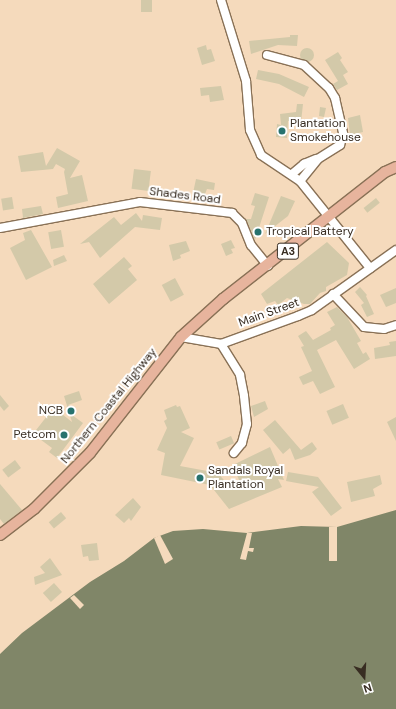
<!DOCTYPE html>
<html>
<head>
<meta charset="utf-8">
<style>
	body { margin:0 }
	#map { position:relative; width:396px; height:709px; overflow:hidden; background:#f5dabc; font-family:"DM Sans",sans-serif }
	div>[style] { position:absolute }
	.water>* { inset:0; background:#808668 }
	.pier>* { inset:0; background:#f5dabc; transform-origin:0 0 }
	.building>* { inset:0; background:#d3c9a9; transform-origin:0 0 }
	.round { border-radius:50% }
	.roads { filter:drop-shadow(1px 0 #897156) drop-shadow(-1px 0 #897156) drop-shadow(0 1px #897156) drop-shadow(0 -1px #897156) }
	.minor>* { height:8px; margin:-4px; padding:0 4px; transform-origin:4px; border-radius:4px; background:#fff }
	.major>* { height:10px; margin:-5px; padding:0 5px; transform-origin:5px; border-radius:5px; background:#e7b49d }
	.dots>* { width:11px; height:11px; translate:-50% -50%; box-sizing:border-box; border:2px solid #fff; border-radius:50% }
	span { translate:-50% -50%; white-space:nowrap; text-align:center; line-height:1.15; -webkit-text-stroke:4px #fff; paint-order:stroke }
	.shield-label span { padding:1px 3px; background:#fff; border:1px solid; border-radius:3px; -webkit-text-stroke-width:0 }
	.shield-label { font-size:11px; color:#382d22; font-weight:700 }
	.poi-label { font-size:12px; color:#382d22 }
	.left { translate:0 -50%; text-align:left }
	.right { translate:-100% -50%; text-align:right }
	.street-label { font-size:12px; color:#382d22 }
	.north { position:absolute; left:344px; top:657px; width:40px; height:40px; -webkit-text-stroke:3px #fff; paint-order:stroke; rotate:162deg; font-size:11px; font-weight:700; line-height:16px; text-align:center; color:#382d22 }
	.north::after { content:''; display:block; margin:auto; width:14px; height:18px; background:#382d22; clip-path:polygon(50% 0,100% 100%,50% 72%,0 100%) }
</style>
</head>
<body>
<div id="map">
	<div class="water">
		<div style="clip-path:polygon(396px 510px,396px 709px,0 709px,0 654px,22px 633px,90px 582px,124px 561px,154px 538px,173px 531px,203px 529px,247px 533px,301px 526px,337px 527px)"></div>
	</div>
	<div class="pier">
		<div style="left:329px;top:527px;width:8px;height:34px"></div>
		<div style="clip-path:polygon(247px 533px,252px 533px,249px 548px,254px 548px,253px 552px,248px 551px,246px 560px,240px 559px)"></div>
		<div style="clip-path:polygon(160px 535px,173px 559px,165px 564px,154px 538px)"></div>
		<div style="clip-path:polygon(74px 595px,84px 605px,80px 609px,70px 598px)"></div>
	</div>
	<div class="building">
		<div style="left:141px;top:0;width:11px;height:12px"></div>
		<div style="clip-path:polygon(290px 35px,298px 35px,297px 46px,278px 45px,251px 54px,249px 41px,290px 37px)"></div>
		<div style="clip-path:polygon(206px 45px,207px 50px,211px 49px,215px 61px,202px 65px,197px 48px)"></div>
		<div class="round" style="left:300px;top:48px;width:14px;height:14px"></div>
		<div style="clip-path:polygon(338px 52px,342px 58px,340px 60px,348px 72px,343px 75px,348px 84px,337px 90px,333px 84px,338px 81px,325px 60px)"></div>
		<div style="clip-path:polygon(258px 70px,279px 74px,309px 87px,304px 97px,279px 84px,256px 79px)"></div>
		<div style="clip-path:polygon(221px 86px,224px 100px,210px 102px,209px 95px,201px 96px,200px 88px)"></div>
		<div style="clip-path:polygon(297px 104px,303px 104px,301px 122px,288px 121px,287px 138px,276px 137px,277px 124px,281px 125px,280px 114px,296px 112px)"></div>
		<div style="clip-path:polygon(320px 107px,326px 108px,324px 117px,319px 116px)"></div>
		<div style="clip-path:polygon(360px 115px,363px 132px,350px 135px,348px 118px)"></div>
		<div style="clip-path:polygon(57px 148px,80px 161px,70px 178px,82px 175px,88px 201px,58px 208px,56px 197px,68px 194px,64px 172px,65px 169px,56px 164px,53px 169px,21px 172px,18px 156px,43px 152px,46px 166px)"></div>
		<div style="left:134px;top:169px;width:17px;height:20px;rotate:7deg"></div>
		<div style="clip-path:polygon(196px 179px,215px 183px,214px 190px,207px 189px,205px 194px,193px 193px)"></div>
		<div style="clip-path:polygon(255px 193px,269px 197px,255px 240px,246px 219px,251px 219px,255px 206px,251px 205px)"></div>
		<div style="clip-path:polygon(281px 196px,295px 201px,288px 216px,265px 234px)"></div>
		<div style="left:12px;top:197px;width:12px;height:11px;rotate:81deg"></div>
		<div style="left:376px;top:198px;width:6px;height:16px;rotate:51deg"></div>
		<div style="clip-path:polygon(41px 206px,43px 214px,23px 218px,22px 209px)"></div>
		<div style="clip-path:polygon(136px 213px,142px 221px,143px 215px,162px 218px,160px 230px,135px 227px,100px 258px,89px 242px,80px 244px,114px 217px,121px 225px)"></div>
		<div style="clip-path:polygon(31px 230px,52px 267px,26px 280px,10px 248px,25px 240px,23px 233px)"></div>
		<div style="left:61px;top:230px;width:17px;height:13px;rotate:80deg"></div>
		<div style="clip-path:polygon(231px 240px,235px 248px,231px 249px,233px 253px,226px 256px,221px 244px)"></div>
		<div style="clip-path:polygon(186px 241px,190px 251px,180px 255px,181px 258px,173px 261px,169px 245px)"></div>
		<div style="clip-path:polygon(327px 242px,349px 263px,347px 275px,326px 287px,326px 291px,320px 293px,310px 304px,304px 304px,287px 298px,278px 305px,275px 301px,267px 304px,261px 294px)"></div>
		<div style="clip-path:polygon(64px 255px,67px 261px,54px 266px,53px 260px)"></div>
		<div style="clip-path:polygon(124px 257px,132px 266px,128px 269px,137px 280px,109px 304px,93px 284px)"></div>
		<div style="left:175px;top:278px;width:19px;height:15px;rotate:62deg"></div>
		<div style="clip-path:polygon(360px 287px,367px 295px,366px 296px,374px 314px,367px 317px,361px 305px,364px 303px,355px 292px)"></div>
		<div style="clip-path:polygon(396px 288px,396px 303px,386px 307px,380px 295px)"></div>
		<div style="clip-path:polygon(337px 307px,347px 317px,361px 341px,357px 343px,363px 354px,366px 352px,370px 359px,354px 369px,336px 340px,317px 350px,335px 387px,320px 394px,313px 381px,303px 385px,299px 377px,312px 371px,301px 347px,304px 346px,298px 336px,306px 331px,313px 340px,331px 330px,330px 328px,335px 325px,327px 312px)"></div>
		<div style="clip-path:polygon(396px 341px,396px 356px,375px 359px,374px 348px,390px 345px,389px 342px)"></div>
		<div style="clip-path:polygon(79px 391px,82px 400px,68px 405px,75px 411px,72px 415px,83px 423px,57px 458px,49px 452px,52px 448px,33px 434px,47px 416px,57px 410px,72px 422px,64px 396px)"></div>
		<div style="clip-path:polygon(0 395px,9px 406px,4px 411px,0 406px)"></div>
		<div style="clip-path:polygon(265px 401px,268px 409px,254px 417px,251px 406px)"></div>
		<div style="left:343px;top:404px;width:15px;height:18px;rotate:67deg"></div>
		<div style="clip-path:polygon(176px 405px,177px 407px,180px 406px,190px 428px,181px 432px,194px 438px,180px 466px,218px 473px,228px 485px,239px 480px,233px 465px,270px 447px,284px 480px,278px 479px,282px 487px,229px 509px,210px 485px,161px 475px,165px 453px,157px 450px,167px 428px,164px 421px,167px 419px,164px 410px)"></div>
		<div style="clip-path:polygon(396px 417px,396px 441px,387px 422px)"></div>
		<div style="clip-path:polygon(275px 420px,301px 450px,312px 442px,317px 449px,310px 455px,295px 460px,290px 448px,283px 454px,263px 430px)"></div>
		<div style="left:231px;top:436px;width:8px;height:16px;rotate:67deg"></div>
		<div style="left:15px;top:460px;width:10px;height:16px;rotate:53deg"></div>
		<div style="clip-path:polygon(288px 472px,318px 477px,342px 508px,331px 516px,312px 492px,319px 487px,286px 481px)"></div>
		<div style="clip-path:polygon(380px 475px,382px 484px,373px 489px,375px 496px,351px 502px,347px 482px)"></div>
		<div style="clip-path:polygon(0 484px,22px 510px,4px 524px,0 519px)"></div>
		<div style="clip-path:polygon(133px 498px,141px 507px,131px 521px,129px 518px,124px 523px,115px 515px)"></div>
		<div style="left:61px;top:512px;width:8px;height:16px;rotate:50deg"></div>
		<div style="clip-path:polygon(97px 543px,99px 560px,89px 561px,88px 556px,83px 557px,81px 545px)"></div>
		<div style="clip-path:polygon(50px 558px,62px 575px,35px 585px,34px 577px,45px 573px,40px 567px)"></div>
		<div style="left:54px;top:583px;width:12px;height:15px;rotate:48deg"></div>
	</div>
	<div class="roads">
		<div class="minor">
			<div style="left:221px;top:0;width:85px;rotate:72.8deg"></div>
			<div style="left:246px;top:81px;width:49px;rotate:85.3deg"></div>
			<div style="left:250px;top:130px;width:27px;rotate:66deg"></div>
			<div style="left:261px;top:155px;width:47px;rotate:33.7deg"></div>
			<div style="left:300px;top:181px;width:112px;rotate:51.2deg"></div>
			<div style="left:267px;top:55px;width:38px;rotate:15deg"></div>
			<div style="left:304px;top:65px;width:34px;rotate:43deg"></div>
			<div style="left:329px;top:88px;width:12px;rotate:59deg"></div>
			<div style="left:335px;top:98px;width:37px;rotate:77deg"></div>
			<div style="left:343px;top:134px;width:11px;rotate:105deg"></div>
			<div style="left:340px;top:145px;width:26px;rotate:148deg"></div>
			<div style="left:318px;top:159px;width:28px;rotate:129deg"></div>
			<div style="left:292px;top:174px;width:16px;rotate:-40deg"></div>
			<div style="left:304px;top:164px;width:13px;rotate:-23deg"></div>
			<div style="left:0;top:228px;width:142px;rotate:-10.5deg"></div>
			<div style="left:140px;top:202px;width:93px;rotate:6.8deg"></div>
			<div style="left:232px;top:213px;width:14px;rotate:45deg"></div>
			<div style="left:242px;top:223px;width:24px;rotate:68deg"></div>
			<div style="left:251px;top:245px;width:27px;rotate:51deg"></div>
			<div style="left:333px;top:294px;width:45px;rotate:46.8deg"></div>
			<div style="left:364px;top:327px;width:20px;rotate:6deg"></div>
			<div style="left:384px;top:329px;width:13px;rotate:-18deg"></div>
			<div style="left:181px;top:337px;width:41px;rotate:9.9deg"></div>
			<div style="left:221px;top:344px;width:82px;rotate:-20deg"></div>
			<div style="left:298px;top:316px;width:15px;rotate:-23deg"></div>
			<div style="left:312px;top:310px;width:103px;rotate:-35.5deg"></div>
			<div style="left:221px;top:344px;width:36px;rotate:58deg"></div>
			<div style="left:240px;top:375px;width:21px;rotate:79deg"></div>
			<div style="left:244px;top:396px;width:28px;rotate:84deg"></div>
			<div style="left:247px;top:424px;width:20px;rotate:105deg"></div>
			<div style="left:242px;top:443px;width:13px;rotate:129deg"></div>
		</div>
		<div class="major">
			<div style="left:0;top:535px;width:43px;rotate:-37.4deg"></div>
			<div style="left:34px;top:509px;width:79px;rotate:-45deg"></div>
			<div style="left:90px;top:453px;width:147px;rotate:-51.9deg"></div>
			<div style="left:181px;top:337px;width:57px;rotate:-42.1deg"></div>
			<div style="left:223px;top:299px;width:206px;rotate:-38.1deg"></div>
			<div style="left:385px;top:172px;width:12px;rotate:-24deg"></div>
		</div>
	</div>
	<div class="dots">
		<div style="left:282px;top:131px;background:#27726e"></div>
		<div style="left:258px;top:232px;background:#27726e"></div>
		<div style="left:71px;top:411px;background:#27726e"></div>
		<div style="left:64px;top:435px;background:#27726e"></div>
		<div style="left:200px;top:478px;background:#27726e"></div>
	</div>
	<div class="shield-label">
		<span style="left:288px;top:251px">A3</span>
	</div>
	<div class="poi-label">
		<span class="left" style="left:290px;top:131px">Plantation<br>Smokehouse</span>
		<span class="left" style="left:266px;top:232px">Tropical Battery</span>
		<span class="right" style="left:63px;top:411px">NCB</span>
		<span class="right" style="left:56px;top:435px">Petcom</span>
		<span class="left" style="left:208px;top:478px">Sandals Royal<br>Plantation</span>
	</div>
	<div class="street-label">
		<span style="left:185px;top:196px;rotate:7deg">Shades Road</span>
		<span style="left:269px;top:313px;rotate:-20deg">Main Street</span>
		<span style="left:109px;top:406px;rotate:-51deg">Northern Coastal Highway</span>
	</div>
	<div class="north">N</div>
</div>
</body>
</html>
